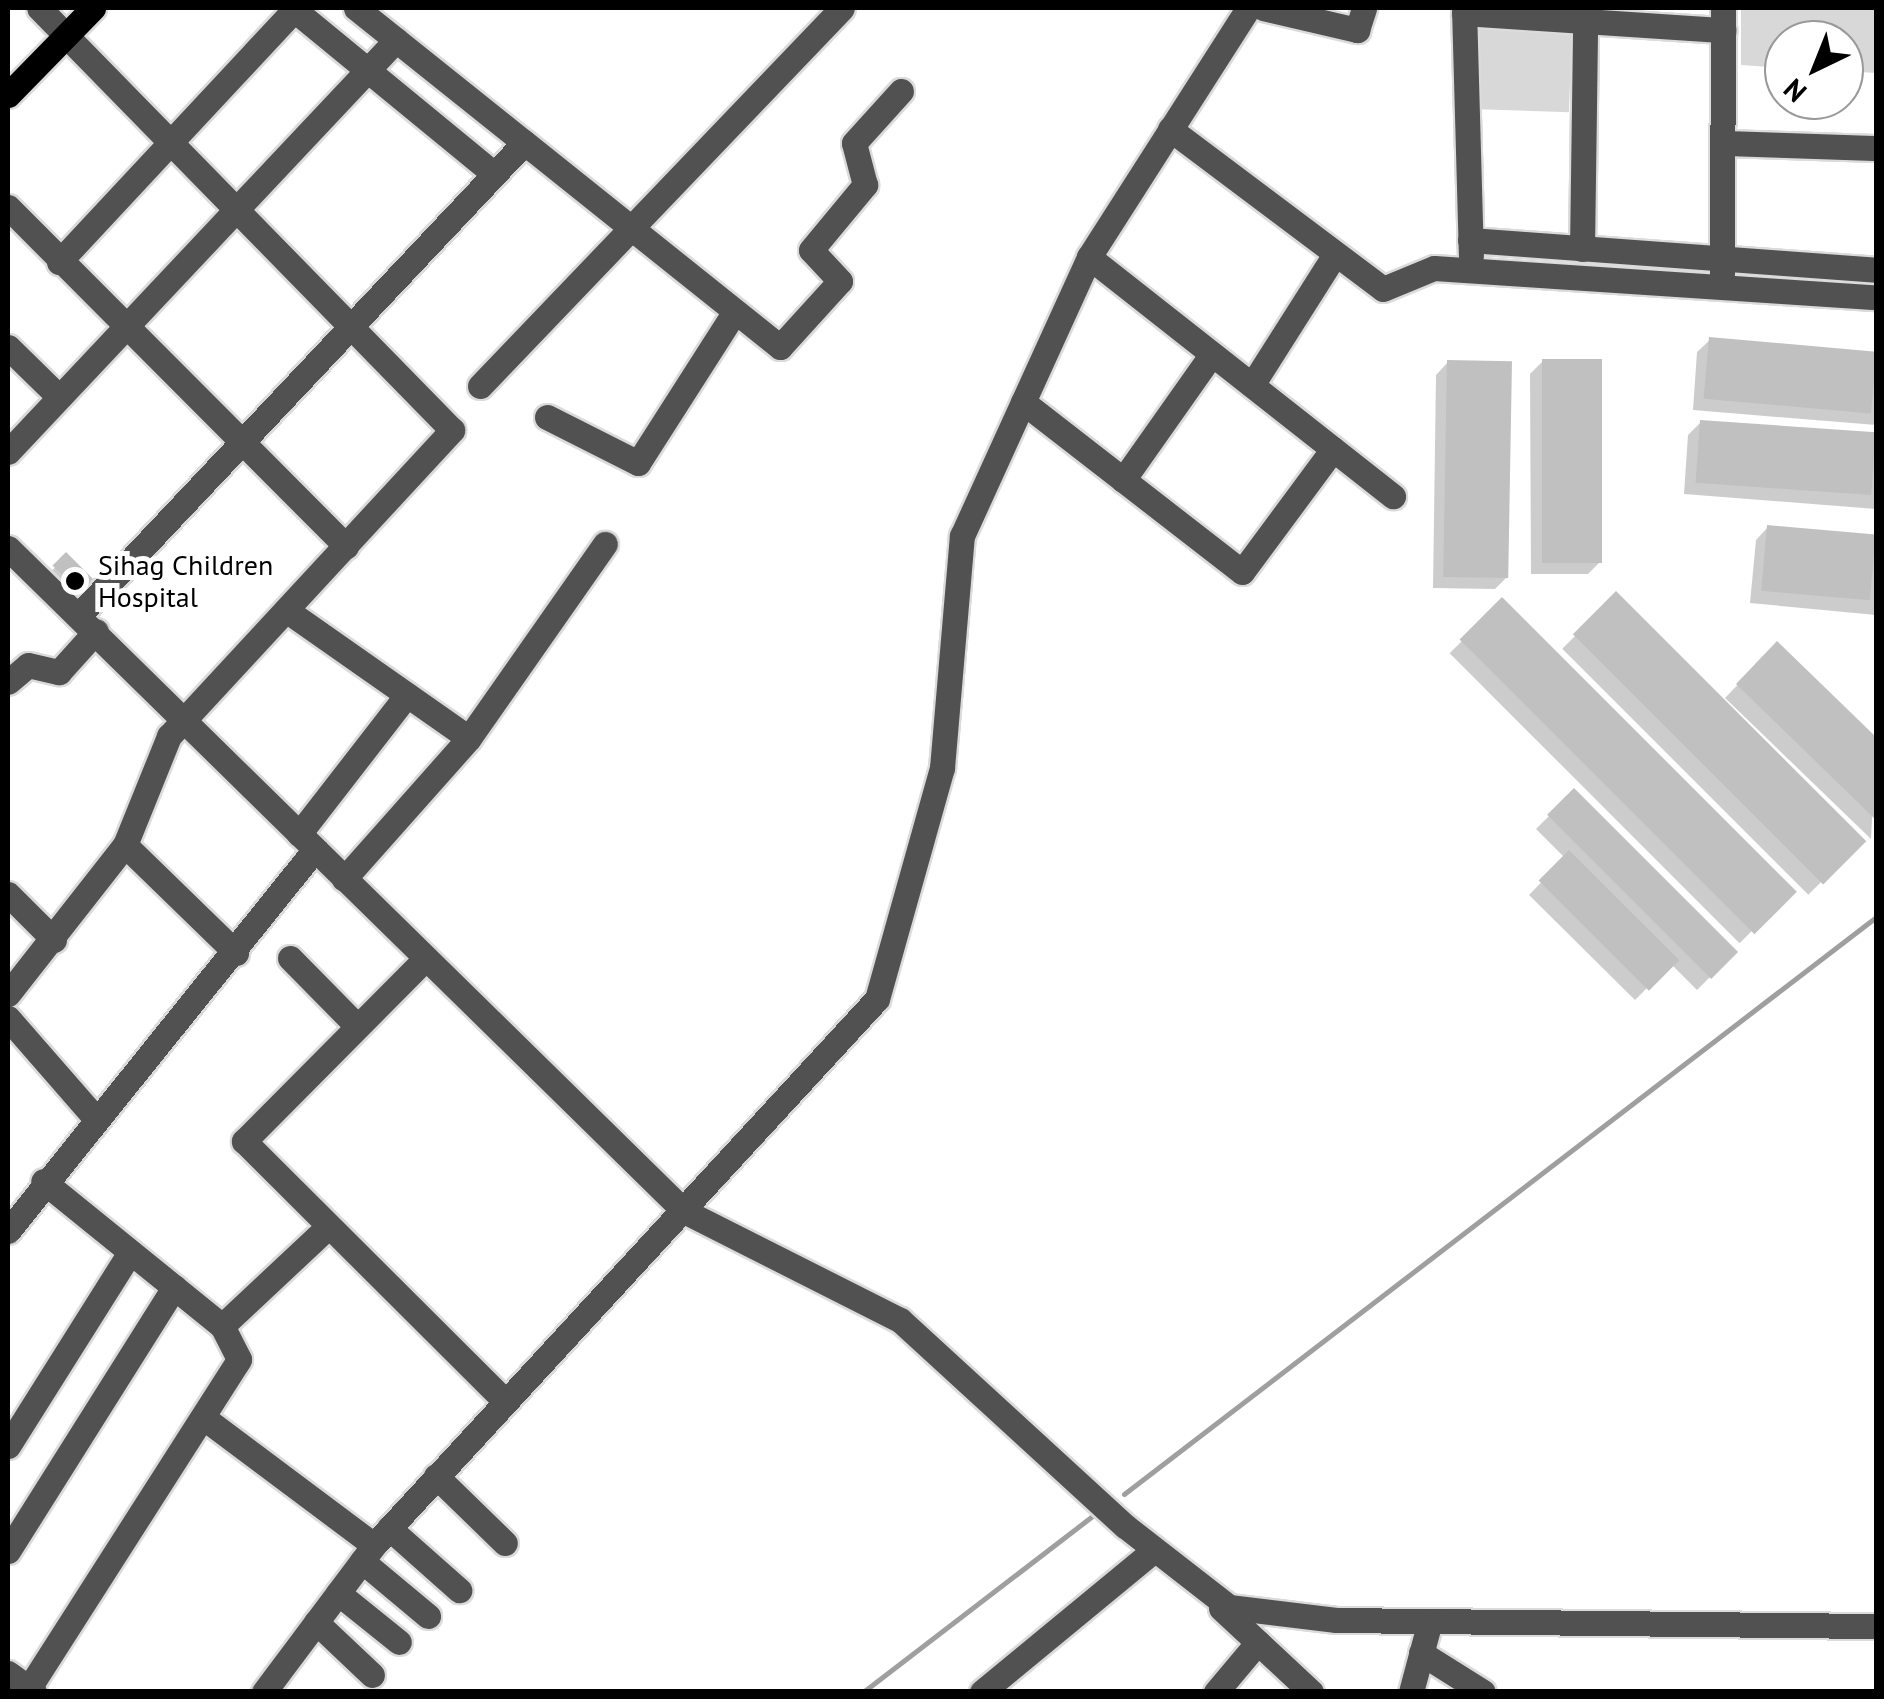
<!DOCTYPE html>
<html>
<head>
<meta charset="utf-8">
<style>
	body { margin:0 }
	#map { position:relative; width:1884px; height:1699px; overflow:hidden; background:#fff; font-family:"PT Sans",sans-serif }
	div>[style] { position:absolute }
	.green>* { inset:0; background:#d8d8d8; transform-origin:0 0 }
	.shadow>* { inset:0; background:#0003; transform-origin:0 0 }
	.stream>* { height:5px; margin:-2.5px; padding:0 2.5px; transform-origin:2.5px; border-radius:2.5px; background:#9f9f9f }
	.building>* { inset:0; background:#c0c0c0; transform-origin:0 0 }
	.roads { filter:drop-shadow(2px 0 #dbdbdb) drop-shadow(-2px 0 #dbdbdb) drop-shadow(0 2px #dbdbdb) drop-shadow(0 -2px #dbdbdb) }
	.minor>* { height:25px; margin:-12.5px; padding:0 12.5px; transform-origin:12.5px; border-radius:12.5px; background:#515151 }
	.major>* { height:25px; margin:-12.5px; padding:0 12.5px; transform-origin:12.5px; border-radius:12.5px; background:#000 }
	.dots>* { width:28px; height:28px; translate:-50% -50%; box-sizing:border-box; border:5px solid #fff; border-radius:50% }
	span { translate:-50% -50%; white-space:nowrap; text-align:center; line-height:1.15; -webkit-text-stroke:10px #fff; paint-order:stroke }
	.poi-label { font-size:28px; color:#000 }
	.left { translate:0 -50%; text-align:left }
	.frame { position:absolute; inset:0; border:10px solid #000; pointer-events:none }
	.north { position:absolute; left:1764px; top:20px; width:100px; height:100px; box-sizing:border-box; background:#fff; border:2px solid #999; border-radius:50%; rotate:223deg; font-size:28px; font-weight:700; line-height:40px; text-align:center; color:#000 }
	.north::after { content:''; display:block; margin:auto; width:35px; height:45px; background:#000; clip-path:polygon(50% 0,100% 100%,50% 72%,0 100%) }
</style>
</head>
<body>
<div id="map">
	<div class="green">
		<div style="clip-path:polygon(1741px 8px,1876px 8px,1876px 73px,1844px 71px,1844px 40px,1784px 40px,1784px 68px,1741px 65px)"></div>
		<div style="left:1474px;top:24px;width:98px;height:85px;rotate:2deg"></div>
	</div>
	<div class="shadow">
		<div style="clip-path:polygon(1710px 340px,1876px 353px,1876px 425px,1693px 410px,1697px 352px)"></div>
		<div style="clip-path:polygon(1543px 361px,1600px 562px,1588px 574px,1531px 574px,1530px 374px)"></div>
		<div style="clip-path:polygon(1448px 362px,1507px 577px,1495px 589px,1433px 588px,1436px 375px)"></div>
		<div style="clip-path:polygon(1701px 422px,1876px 435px,1876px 509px,1684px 494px,1688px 435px)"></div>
		<div style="clip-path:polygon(1768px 527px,1876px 538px,1876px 615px,1750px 603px,1756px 540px)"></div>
		<div style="left:66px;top:556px;width:35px;height:23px;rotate:44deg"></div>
		<div style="left:1616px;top:595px;width:348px;height:76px;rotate:45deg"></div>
		<div style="left:1502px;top:601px;width:410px;height:74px;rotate:45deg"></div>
		<div style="clip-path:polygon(1777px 644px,1876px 740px,1871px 839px,1725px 698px)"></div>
		<div style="clip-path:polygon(1574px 791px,1735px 952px,1697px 990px,1671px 964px,1635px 1000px,1529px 895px,1565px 858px,1536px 829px)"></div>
	</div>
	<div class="stream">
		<div style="left:1124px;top:1494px;width:948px;rotate:-37.5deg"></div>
		<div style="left:863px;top:1692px;width:289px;rotate:-37.5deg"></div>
	</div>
	<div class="building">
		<div style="left:1709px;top:337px;width:168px;height:62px;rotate:5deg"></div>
		<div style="left:1542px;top:359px;width:60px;height:204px"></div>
		<div style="left:1447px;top:360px;width:65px;height:217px;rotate:1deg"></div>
		<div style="left:1700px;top:420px;width:176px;height:63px;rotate:4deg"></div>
		<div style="left:1767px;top:525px;width:109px;height:66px;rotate:5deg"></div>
		<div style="left:66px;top:552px;width:40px;height:19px;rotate:45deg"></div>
		<div style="left:1616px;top:591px;width:354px;height:61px;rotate:45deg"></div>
		<div style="left:1502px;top:597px;width:417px;height:60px;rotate:45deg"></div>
		<div style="clip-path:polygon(1777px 641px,1876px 737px,1876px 820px,1736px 684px)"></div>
		<div style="left:1574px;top:788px;width:232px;height:38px;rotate:45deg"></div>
		<div style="left:1569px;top:850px;width:156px;height:43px;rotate:45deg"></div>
	</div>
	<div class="roads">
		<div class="minor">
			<div style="left:292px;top:8px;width:261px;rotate:39.4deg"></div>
			<div style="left:356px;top:8px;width:543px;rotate:38.64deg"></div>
			<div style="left:780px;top:347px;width:89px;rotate:-47.7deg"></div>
			<div style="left:840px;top:281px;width:42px;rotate:-133.1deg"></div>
			<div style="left:811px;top:250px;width:85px;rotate:-50.3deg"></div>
			<div style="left:865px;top:185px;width:43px;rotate:-104.7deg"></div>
			<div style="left:854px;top:143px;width:70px;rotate:-47.9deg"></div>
			<div style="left:1263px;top:8px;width:97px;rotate:13.2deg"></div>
			<div style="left:1357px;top:30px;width:23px;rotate:-72deg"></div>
			<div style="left:1464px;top:8px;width:248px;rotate:88.4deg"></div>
			<div style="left:1464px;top:13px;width:260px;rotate:3.8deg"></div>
			<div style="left:1170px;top:129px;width:266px;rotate:36.9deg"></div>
			<div style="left:1383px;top:289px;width:55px;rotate:-22.4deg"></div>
			<div style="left:1434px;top:268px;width:443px;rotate:3.8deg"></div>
			<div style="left:1724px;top:143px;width:152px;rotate:1.9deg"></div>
			<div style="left:8px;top:207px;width:479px;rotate:45.1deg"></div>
			<div style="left:1470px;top:240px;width:407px;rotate:4.2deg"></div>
			<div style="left:1582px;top:249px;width:228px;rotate:-89.2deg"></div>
			<div style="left:1089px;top:257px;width:387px;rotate:38.2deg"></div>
			<div style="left:59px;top:262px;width:345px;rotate:-47deg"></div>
			<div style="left:1722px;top:274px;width:266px;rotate:-89.8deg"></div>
			<div style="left:8px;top:347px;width:71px;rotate:44.4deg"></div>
			<div style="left:1252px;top:385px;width:155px;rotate:-57.6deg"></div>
			<div style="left:480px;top:386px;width:523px;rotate:-46.24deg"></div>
			<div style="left:1023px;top:402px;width:277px;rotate:37.8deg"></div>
			<div style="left:1242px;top:572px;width:153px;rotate:-53.5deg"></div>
			<div style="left:547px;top:417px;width:102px;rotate:26.8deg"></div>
			<div style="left:638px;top:463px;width:178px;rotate:-57.4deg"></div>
			<div style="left:8px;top:452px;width:566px;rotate:-46.72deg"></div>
			<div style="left:1123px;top:480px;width:154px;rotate:-54.8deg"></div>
			<div style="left:8px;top:548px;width:947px;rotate:44.44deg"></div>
			<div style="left:684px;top:1211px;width:242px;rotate:26.8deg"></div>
			<div style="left:900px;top:1320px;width:305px;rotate:42.5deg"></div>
			<div style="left:1125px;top:1526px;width:132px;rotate:37.9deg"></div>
			<div style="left:1229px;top:1607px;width:108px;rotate:6.9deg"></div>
			<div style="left:1336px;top:1620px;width:540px;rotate:0.64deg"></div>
			<div style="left:286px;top:610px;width:223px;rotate:35deg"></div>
			<div style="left:79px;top:615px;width:649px;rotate:-46.69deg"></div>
			<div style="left:8px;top:682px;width:26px;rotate:-40deg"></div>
			<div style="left:28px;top:665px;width:32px;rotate:13deg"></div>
			<div style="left:59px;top:672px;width:55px;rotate:-47.9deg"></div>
			<div style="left:299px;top:834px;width:176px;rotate:-52.2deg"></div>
			<div style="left:125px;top:845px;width:155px;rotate:44.2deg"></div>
			<div style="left:344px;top:879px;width:188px;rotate:-48.4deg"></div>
			<div style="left:469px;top:738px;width:237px;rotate:-55deg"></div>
			<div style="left:8px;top:894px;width:65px;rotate:45deg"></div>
			<div style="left:290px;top:958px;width:94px;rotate:45.4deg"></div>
			<div style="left:425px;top:959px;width:257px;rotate:134.8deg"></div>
			<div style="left:244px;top:1141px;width:367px;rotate:44.9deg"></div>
			<div style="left:8px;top:994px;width:189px;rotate:-51.9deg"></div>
			<div style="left:125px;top:845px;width:118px;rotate:-68deg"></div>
			<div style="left:169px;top:736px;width:417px;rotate:-47.2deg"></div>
			<div style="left:452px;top:430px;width:590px;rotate:-134.38deg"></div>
			<div style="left:8px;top:1018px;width:134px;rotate:48.9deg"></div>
			<div style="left:8px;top:1231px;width:490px;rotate:-51.2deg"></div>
			<div style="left:222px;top:1326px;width:146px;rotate:-43.1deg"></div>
			<div style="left:204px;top:1418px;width:212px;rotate:36.8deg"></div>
			<div style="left:8px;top:1446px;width:229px;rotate:-57.8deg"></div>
			<div style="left:436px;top:1476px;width:96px;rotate:44.2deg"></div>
			<div style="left:389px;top:1528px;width:94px;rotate:41.5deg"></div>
			<div style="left:8px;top:1551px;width:312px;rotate:-57.8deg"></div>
			<div style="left:362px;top:1561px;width:86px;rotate:39.8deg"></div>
			<div style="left:338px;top:1593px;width:78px;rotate:38.8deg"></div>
			<div style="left:1221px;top:1608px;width:123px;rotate:43deg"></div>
			<div style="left:316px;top:1622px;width:77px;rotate:43.4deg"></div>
			<div style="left:1421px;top:1653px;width:73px;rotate:32.2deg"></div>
			<div style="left:8px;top:1673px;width:32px;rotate:36deg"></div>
			<div style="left:29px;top:1688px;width:390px;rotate:-57.4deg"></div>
			<div style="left:239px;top:1359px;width:37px;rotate:-117deg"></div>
			<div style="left:222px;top:1326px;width:230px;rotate:-141deg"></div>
			<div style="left:264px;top:1692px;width:184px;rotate:-53.2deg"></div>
			<div style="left:374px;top:1545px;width:742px;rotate:-47.35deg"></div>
			<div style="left:877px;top:999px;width:240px;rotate:-74.3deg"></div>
			<div style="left:942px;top:768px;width:233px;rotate:-85.1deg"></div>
			<div style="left:962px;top:536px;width:307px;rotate:-65.5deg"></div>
			<div style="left:1089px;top:257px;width:295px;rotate:-57.4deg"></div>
			<div style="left:982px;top:1692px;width:223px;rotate:-39.5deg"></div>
			<div style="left:1216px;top:1692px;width:65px;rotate:-50deg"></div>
			<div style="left:1411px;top:1692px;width:73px;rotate:-75deg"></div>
		</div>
		<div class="major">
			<div style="left:8px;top:95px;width:122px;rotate:-45.7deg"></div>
		</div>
	</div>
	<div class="dots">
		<div style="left:75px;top:581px;background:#000"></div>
	</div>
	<div class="poi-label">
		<span class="left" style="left:98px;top:581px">Sihag Children<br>Hospital</span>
	</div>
	<div class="frame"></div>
	<div class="north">N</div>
</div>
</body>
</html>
